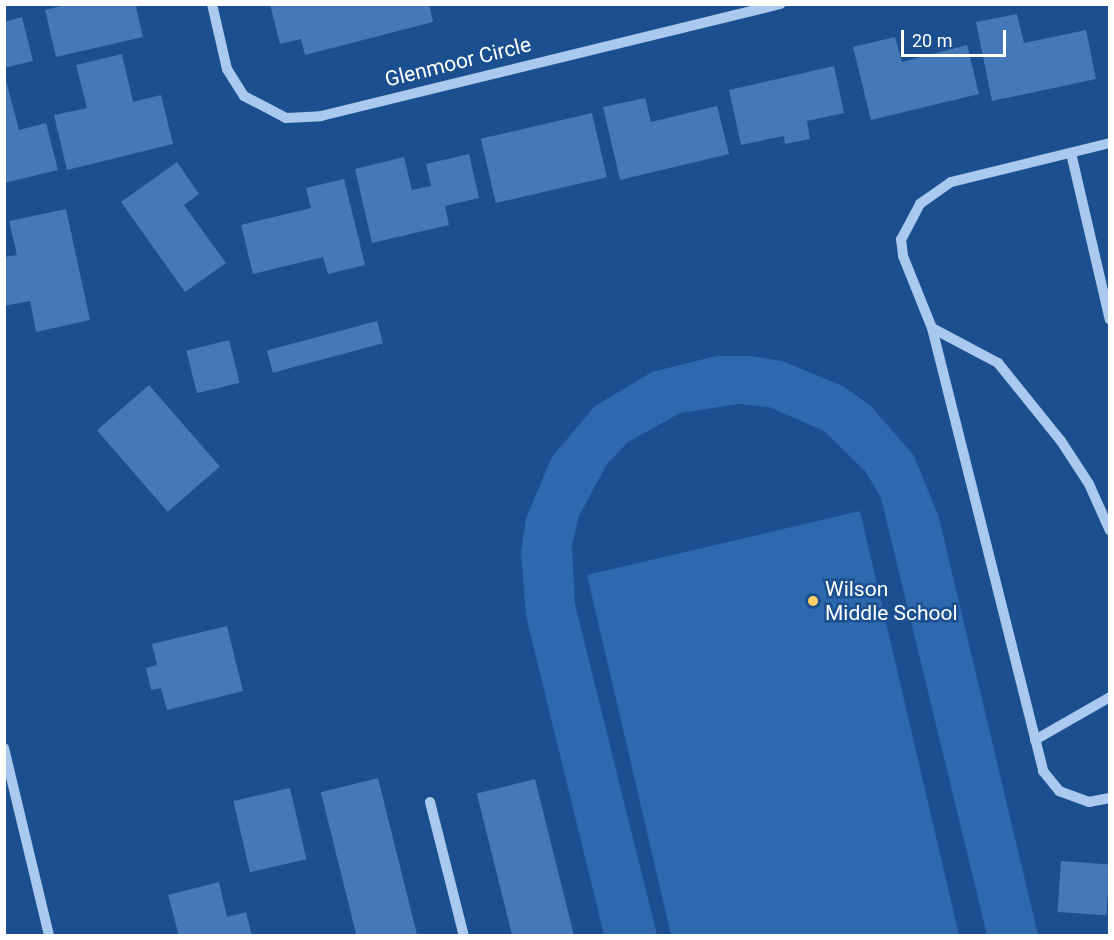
<!DOCTYPE html>
<html>
<head>
<meta charset="utf-8">
<style>
	body { margin:0 }
	#map { position:relative; width:1114px; height:940px; overflow:hidden; background:#1b4f8f; font-family:Roboto,sans-serif }
	div>[style] { position:absolute }
	.green>* { inset:0; background:#2e69ad }
	.building>* { inset:0; background:#4478b7; transform-origin:0 0 }
	.minor>* { height:10px; margin:-5px; padding:0 5px; transform-origin:5px; border-radius:5px; background:#a9c9ee }
	.dots>* { width:16px; height:16px; translate:-50% -50%; box-sizing:border-box; border:3px solid #1b4f8f; border-radius:50% }
	span { translate:-50% -50%; white-space:nowrap; text-align:center; line-height:1.15; -webkit-text-stroke:5px #1b4f8f; paint-order:stroke }
	.street-label { font-size:21px; color:#fff }
	.poi-label { font-size:21px; color:#fff }
	.left { translate:0 -50%; text-align:left }
	.frame { position:absolute; inset:0; border:6px solid #fff; pointer-events:none }
	.scale { position:absolute; left:901px; top:30px; width:105px; height:27px; box-sizing:border-box; border:3px solid #fff; border-top:0; padding-left:8px; font-size:18px; line-height:21px; white-space:nowrap; color:#fff; -webkit-text-stroke:4px #1b4f8f; paint-order:stroke }
</style>
</head>
<body>
<div id="map">
	<div class="green">
		<div style="clip-path:polygon(716px 356px,750px 356px,782px 361px,843px 386px,871px 406px,914px 456px,939px 518px,1038px 935px,987px 935px,881px 498px,866px 472px,824px 431px,769px 407px,739px 404px,680px 413px,628px 442px,607px 464px,579px 516px,572px 545px,575px 604px,657px 935px,604px 935px,526px 616px,521px 551px,526px 518px,552px 457px,595px 406px,652px 372px)"></div>
		<div style="clip-path:polygon(860px 511px,959px 935px,671px 935px,587px 575px)"></div>
	</div>
	<div class="building">
		<div style="clip-path:polygon(69px 4px,143px 4px,136px 7px,143px 37px,56px 57px,45px 10px)"></div>
		<div style="clip-path:polygon(270px 4px,429px 4px,433px 22px,305px 55px,301px 39px,280px 44px)"></div>
		<div style="clip-path:polygon(1017px 14px,1024px 43px,1086px 30px,1096px 79px,992px 101px,976px 22px)"></div>
		<div style="clip-path:polygon(22px 17px,33px 61px,4px 68px,4px 22px)"></div>
		<div style="clip-path:polygon(895px 37px,902px 62px,967px 45px,979px 94px,871px 120px,853px 47px)"></div>
		<div style="clip-path:polygon(122px 54px,133px 102px,161px 95px,173px 144px,67px 170px,54px 115px,87px 108px,76px 65px)"></div>
		<div style="clip-path:polygon(834px 66px,844px 113px,807px 121px,810px 139px,785px 144px,784px 136px,741px 145px,729px 90px)"></div>
		<div style="clip-path:polygon(5px 77px,19px 130px,46px 123px,58px 170px,4px 183px)"></div>
		<div style="clip-path:polygon(645px 98px,651px 122px,717px 106px,729px 154px,620px 180px,603px 107px)"></div>
		<div style="left:592px;top:113px;width:66px;height:114px;rotate:77deg"></div>
		<div style="clip-path:polygon(469px 154px,479px 198px,445px 206px,449px 225px,372px 243px,355px 169px,404px 157px,412px 190px,431px 186px,426px 164px)"></div>
		<div style="clip-path:polygon(177px 162px,199px 194px,184px 205px,226px 263px,185px 292px,121px 202px)"></div>
		<div style="clip-path:polygon(344px 179px,365px 265px,328px 274px,323px 257px,253px 274px,241px 225px,311px 208px,306px 188px)"></div>
		<div style="clip-path:polygon(66px 209px,90px 320px,36px 332px,30px 301px,4px 306px,4px 257px,17px 255px,9px 221px)"></div>
		<div style="left:377px;top:321px;width:23px;height:114px;rotate:75deg"></div>
		<div style="left:229px;top:340px;width:44px;height:44px;rotate:76deg"></div>
		<div style="left:149px;top:385px;width:108px;height:69px;rotate:49deg"></div>
		<div style="clip-path:polygon(227px 626px,243px 691px,167px 710px,161px 688px,151px 690px,146px 668px,157px 665px,152px 644px)"></div>
		<div style="left:378px;top:778px;width:163px;height:59px;rotate:76deg"></div>
		<div style="left:535px;top:779px;width:162px;height:60px;rotate:76deg"></div>
		<div style="left:290px;top:788px;width:73px;height:58px;rotate:77deg"></div>
		<div style="left:1061px;top:861px;width:49px;height:51px;rotate:4deg"></div>
		<div style="clip-path:polygon(219px 882px,227px 917px,246px 912px,252px 936px,179px 936px,168px 895px)"></div>
	</div>
	<div class="minor">
		<div style="left:212px;top:4px;width:67px;rotate:77deg"></div>
		<div style="left:227px;top:69px;width:32px;rotate:58deg"></div>
		<div style="left:244px;top:96px;width:47px;rotate:27.6deg"></div>
		<div style="left:286px;top:118px;width:35px;rotate:-3deg"></div>
		<div style="left:321px;top:116px;width:473px;rotate:-13.7deg"></div>
		<div style="left:1110px;top:143px;width:164px;rotate:166.2deg"></div>
		<div style="left:951px;top:182px;width:38px;rotate:145deg"></div>
		<div style="left:920px;top:204px;width:40px;rotate:118deg"></div>
		<div style="left:901px;top:239px;width:17px;rotate:83deg"></div>
		<div style="left:903px;top:256px;width:78px;rotate:68.1deg"></div>
		<div style="left:932px;top:328px;width:457px;rotate:75.9deg"></div>
		<div style="left:1043px;top:771px;width:26px;rotate:51deg"></div>
		<div style="left:1059px;top:791px;width:32px;rotate:20deg"></div>
		<div style="left:1089px;top:802px;width:21px;rotate:-11deg"></div>
		<div style="left:1071px;top:153px;width:171px;rotate:76.9deg"></div>
		<div style="left:932px;top:328px;width:75px;rotate:27.9deg"></div>
		<div style="left:998px;top:363px;width:100px;rotate:51.1deg"></div>
		<div style="left:1061px;top:441px;width:51px;rotate:56.9deg"></div>
		<div style="left:1089px;top:484px;width:51px;rotate:65.9deg"></div>
		<div style="left:1035px;top:740px;width:86px;rotate:-29.8deg"></div>
		<div style="left:4px;top:748px;width:193px;rotate:76.5deg"></div>
		<div style="left:430px;top:802px;width:138px;rotate:75.8deg"></div>
	</div>
	<div class="dots">
		<div style="left:813px;top:601px;background:#ffd166"></div>
	</div>
	<div class="street-label">
		<span style="left:458px;top:62px;rotate:-14deg">Glenmoor Circle</span>
	</div>
	<div class="poi-label">
		<span class="left" style="left:825px;top:601px">Wilson<br>Middle School</span>
	</div>
	<div class="frame"></div>
	<div class="scale">20 m</div>
</div>
</body>
</html>
